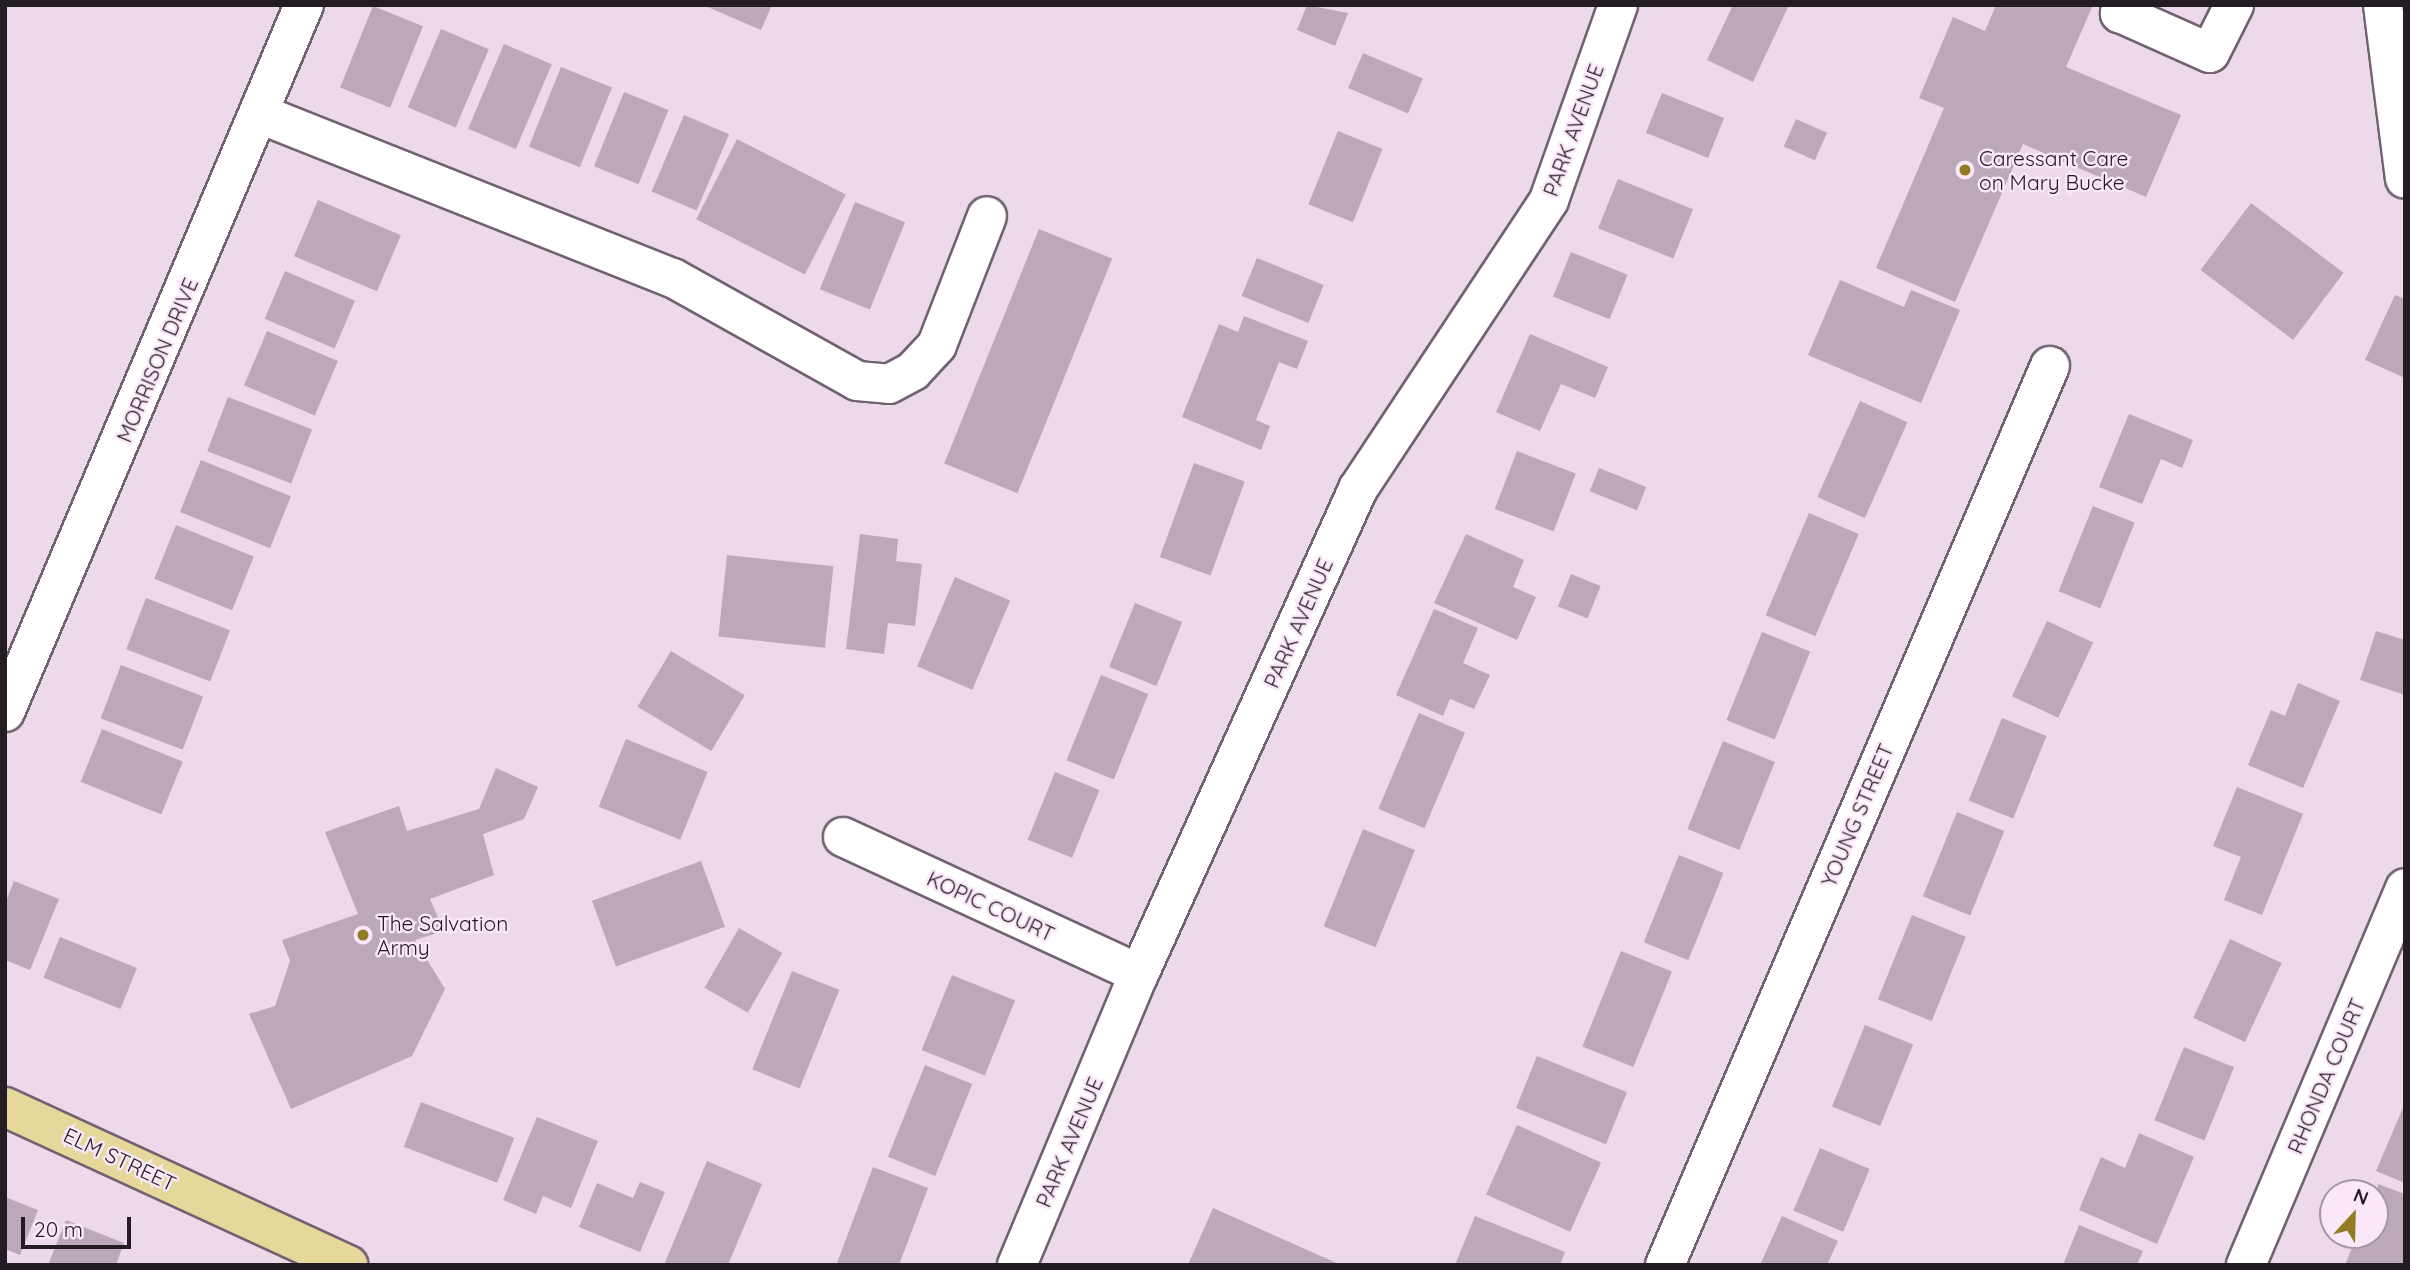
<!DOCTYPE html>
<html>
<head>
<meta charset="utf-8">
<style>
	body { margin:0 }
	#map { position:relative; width:2410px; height:1270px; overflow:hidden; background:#ecdaea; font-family:Quicksand,sans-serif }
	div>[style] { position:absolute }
	.building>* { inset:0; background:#bba9b9; transform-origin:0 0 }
	.roads { filter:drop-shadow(2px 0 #726271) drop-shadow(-2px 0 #726271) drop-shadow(0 2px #726271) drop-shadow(0 -2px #726271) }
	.minor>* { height:38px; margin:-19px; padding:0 19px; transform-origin:19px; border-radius:19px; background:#fff }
	.major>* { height:38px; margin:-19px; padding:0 19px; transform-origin:19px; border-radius:19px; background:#e6d79a }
	.dots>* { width:19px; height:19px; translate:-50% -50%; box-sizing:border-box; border:4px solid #fae7f8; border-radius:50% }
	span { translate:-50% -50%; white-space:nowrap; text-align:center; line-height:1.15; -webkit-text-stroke:5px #fae7f8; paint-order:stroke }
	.street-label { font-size:21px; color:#231c22 }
	.poi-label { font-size:21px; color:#231c22 }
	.left { translate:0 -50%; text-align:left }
	.frame { position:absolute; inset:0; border:7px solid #231c22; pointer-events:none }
	.north { position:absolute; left:2319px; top:1179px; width:70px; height:70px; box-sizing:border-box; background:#fae7f8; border:2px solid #a496a2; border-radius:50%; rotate:22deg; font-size:19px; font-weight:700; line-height:28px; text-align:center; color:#231c22 }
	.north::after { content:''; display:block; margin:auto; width:24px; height:32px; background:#927c23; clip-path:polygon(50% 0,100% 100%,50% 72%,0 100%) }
	.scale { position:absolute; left:21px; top:1217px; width:110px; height:32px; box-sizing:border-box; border:4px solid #231c22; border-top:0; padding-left:9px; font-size:21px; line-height:24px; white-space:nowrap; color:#231c22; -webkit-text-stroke:5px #fae7f8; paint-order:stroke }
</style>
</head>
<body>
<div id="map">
	<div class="building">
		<div style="clip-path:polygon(703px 5px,772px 5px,761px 30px)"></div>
		<div style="clip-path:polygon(1307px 5px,1348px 13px,1335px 46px,1297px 30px)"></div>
		<div style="clip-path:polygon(1733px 5px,1789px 5px,1753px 82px,1707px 60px)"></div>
		<div style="clip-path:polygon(1996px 5px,2093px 5px,2066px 67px,2181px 115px,2146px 197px,2023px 144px,1955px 302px,1876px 268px,1944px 108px,1919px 98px,1953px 17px,1985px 31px)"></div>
		<div style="left:373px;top:6px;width:54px;height:88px;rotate:22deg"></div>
		<div style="left:441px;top:29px;width:52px;height:85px;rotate:23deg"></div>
		<div style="left:504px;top:44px;width:52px;height:92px;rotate:23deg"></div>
		<div style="left:1363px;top:53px;width:65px;height:38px;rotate:23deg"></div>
		<div style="left:561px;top:67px;width:55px;height:86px;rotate:22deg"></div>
		<div style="left:624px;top:92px;width:48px;height:80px;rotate:22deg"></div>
		<div style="left:1662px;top:93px;width:67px;height:43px;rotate:22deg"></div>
		<div style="left:684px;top:115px;width:49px;height:83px;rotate:23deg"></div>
		<div style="left:1796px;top:119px;width:34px;height:30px;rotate:24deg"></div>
		<div style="left:1338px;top:131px;width:48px;height:79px;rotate:22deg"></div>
		<div style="left:737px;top:139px;width:122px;height:90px;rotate:27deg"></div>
		<div style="left:1618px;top:179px;width:81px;height:53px;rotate:22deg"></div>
		<div style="left:318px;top:200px;width:90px;height:61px;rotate:23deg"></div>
		<div style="left:855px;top:202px;width:54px;height:94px;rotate:22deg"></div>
		<div style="left:2251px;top:203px;width:116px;height:84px;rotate:37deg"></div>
		<div style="left:1039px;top:229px;width:79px;height:253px;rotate:22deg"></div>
		<div style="left:1571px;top:252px;width:61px;height:48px;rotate:22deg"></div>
		<div style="left:1257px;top:258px;width:72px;height:41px;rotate:22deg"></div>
		<div style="left:285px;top:271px;width:76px;height:52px;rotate:23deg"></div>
		<div style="clip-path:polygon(1840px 280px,1904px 307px,1911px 290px,1960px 310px,1921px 403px,1808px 355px)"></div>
		<div style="clip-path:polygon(2395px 295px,2405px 299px,2405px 378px,2365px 360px)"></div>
		<div style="clip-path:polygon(1244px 316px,1308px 341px,1297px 369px,1279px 362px,1256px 420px,1270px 426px,1261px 450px,1182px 417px,1219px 324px,1238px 332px)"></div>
		<div style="left:267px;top:331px;width:77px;height:59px;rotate:23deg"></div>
		<div style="clip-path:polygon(1530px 334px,1608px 367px,1595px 398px,1561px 384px,1540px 431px,1496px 412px)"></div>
		<div style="left:228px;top:397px;width:90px;height:58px;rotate:21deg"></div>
		<div style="left:1860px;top:401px;width:52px;height:105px;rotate:24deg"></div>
		<div style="clip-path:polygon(2129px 414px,2193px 440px,2182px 468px,2161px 459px,2142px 504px,2099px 487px)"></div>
		<div style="left:1517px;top:451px;width:63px;height:62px;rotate:21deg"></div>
		<div style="left:201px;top:460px;width:97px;height:56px;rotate:22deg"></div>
		<div style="left:1194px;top:463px;width:54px;height:100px;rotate:20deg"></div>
		<div style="left:1599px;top:468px;width:51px;height:25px;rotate:22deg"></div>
		<div style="left:2093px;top:506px;width:45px;height:92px;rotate:22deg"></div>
		<div style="left:1809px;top:513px;width:54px;height:111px;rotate:23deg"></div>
		<div style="left:176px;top:525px;width:84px;height:58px;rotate:22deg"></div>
		<div style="clip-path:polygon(860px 534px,898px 539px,896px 561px,922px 564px,915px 626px,888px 623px,884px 654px,846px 649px)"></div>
		<div style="clip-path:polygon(1466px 534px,1524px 560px,1513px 587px,1536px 597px,1517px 640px,1434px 603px)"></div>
		<div style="left:727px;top:555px;width:107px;height:82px;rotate:6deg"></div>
		<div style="left:1571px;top:574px;width:32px;height:35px;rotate:22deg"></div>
		<div style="left:955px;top:577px;width:60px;height:97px;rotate:23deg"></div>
		<div style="left:146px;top:598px;width:90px;height:55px;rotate:21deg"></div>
		<div style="left:1135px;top:603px;width:51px;height:69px;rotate:22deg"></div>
		<div style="clip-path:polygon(1434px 609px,1478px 628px,1463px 663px,1490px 675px,1474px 709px,1450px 699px,1443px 716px,1396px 695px)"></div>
		<div style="left:2047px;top:621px;width:51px;height:83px;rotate:25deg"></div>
		<div style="clip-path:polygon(2376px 631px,2405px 640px,2405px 695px,2360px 680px)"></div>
		<div style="left:1762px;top:632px;width:52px;height:95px;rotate:22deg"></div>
		<div style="left:671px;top:651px;width:86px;height:65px;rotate:31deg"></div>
		<div style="left:121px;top:665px;width:88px;height:57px;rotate:21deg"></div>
		<div style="left:1101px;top:675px;width:51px;height:92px;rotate:22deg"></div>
		<div style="clip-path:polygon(2298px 683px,2340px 701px,2303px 788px,2248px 765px,2271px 710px,2285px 716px)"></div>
		<div style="left:1419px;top:713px;width:50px;height:104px;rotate:23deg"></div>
		<div style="left:2002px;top:718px;width:48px;height:89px;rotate:22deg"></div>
		<div style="left:102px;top:729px;width:87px;height:57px;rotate:22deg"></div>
		<div style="left:626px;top:739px;width:88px;height:73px;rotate:22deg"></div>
		<div style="left:1723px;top:741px;width:56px;height:95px;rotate:22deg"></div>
		<div style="clip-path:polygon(496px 768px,538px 787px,524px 819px,483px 834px,494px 875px,430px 899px,444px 931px,415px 940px,445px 989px,412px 1056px,291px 1109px,249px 1014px,275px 1006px,290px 961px,282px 940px,358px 914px,325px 832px,399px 806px,407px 831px,479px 809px)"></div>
		<div style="left:1055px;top:772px;width:48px;height:73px;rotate:22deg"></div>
		<div style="clip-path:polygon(2237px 787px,2303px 814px,2262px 915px,2224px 900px,2241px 857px,2213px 846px)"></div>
		<div style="left:1957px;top:812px;width:51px;height:91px;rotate:22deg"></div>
		<div style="left:1363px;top:829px;width:56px;height:105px;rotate:22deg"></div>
		<div style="left:1679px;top:855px;width:48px;height:94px;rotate:22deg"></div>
		<div style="left:701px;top:861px;width:70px;height:116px;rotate:70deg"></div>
		<div style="clip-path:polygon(14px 881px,59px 899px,30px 970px,5px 960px,5px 904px)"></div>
		<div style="left:1912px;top:915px;width:58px;height:91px;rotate:22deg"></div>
		<div style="left:739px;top:928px;width:50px;height:69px;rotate:30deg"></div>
		<div style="left:60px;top:937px;width:83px;height:44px;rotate:22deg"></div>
		<div style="left:2230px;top:939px;width:57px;height:87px;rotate:25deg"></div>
		<div style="left:1621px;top:951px;width:55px;height:103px;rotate:22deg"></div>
		<div style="left:792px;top:971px;width:51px;height:106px;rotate:22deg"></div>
		<div style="left:952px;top:975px;width:68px;height:81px;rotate:22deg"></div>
		<div style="left:1865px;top:1025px;width:52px;height:88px;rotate:22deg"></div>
		<div style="left:2184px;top:1047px;width:54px;height:79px;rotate:22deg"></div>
		<div style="left:1537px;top:1056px;width:97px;height:56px;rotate:22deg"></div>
		<div style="left:925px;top:1065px;width:51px;height:99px;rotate:22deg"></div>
		<div style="left:421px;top:1102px;width:100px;height:48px;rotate:21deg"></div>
		<div style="clip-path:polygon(2405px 1103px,2405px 1183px,2376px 1171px)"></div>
		<div style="clip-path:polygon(537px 1117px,598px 1141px,571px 1208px,543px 1196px,536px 1214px,503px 1200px)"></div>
		<div style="left:1517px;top:1125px;width:92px;height:76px;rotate:24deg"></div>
		<div style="clip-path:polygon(2139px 1133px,2194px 1157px,2157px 1244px,2079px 1210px,2101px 1157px,2125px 1168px)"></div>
		<div style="left:1820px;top:1148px;width:54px;height:68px;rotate:23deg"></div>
		<div style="clip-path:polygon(707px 1161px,762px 1184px,728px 1265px,664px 1265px)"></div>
		<div style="clip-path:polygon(873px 1167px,928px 1188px,899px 1265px,841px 1265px,837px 1263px)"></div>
		<div style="clip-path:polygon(640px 1182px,665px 1192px,640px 1252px,579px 1227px,597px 1183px,633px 1198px)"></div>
		<div style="clip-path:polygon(2378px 1184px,2405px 1194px,2405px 1265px,2345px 1265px,2357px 1235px,2375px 1235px)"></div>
		<div style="clip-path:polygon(5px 1197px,38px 1210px,20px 1255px,5px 1249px)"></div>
		<div style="clip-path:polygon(1213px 1208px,1341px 1265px,1188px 1265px)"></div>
		<div style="clip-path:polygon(1475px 1216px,1565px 1252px,1560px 1265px,1455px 1265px)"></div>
		<div style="clip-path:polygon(1782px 1216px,1838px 1241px,1827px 1265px,1760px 1265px)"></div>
		<div style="clip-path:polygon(66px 1220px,124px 1243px,116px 1265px,48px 1265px)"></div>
		<div style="clip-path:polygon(2079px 1225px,2143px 1251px,2137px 1265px,2063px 1265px)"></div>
	</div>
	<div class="roads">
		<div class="minor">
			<div style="left:2123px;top:5px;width:9px;rotate:111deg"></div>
			<div style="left:2120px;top:13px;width:98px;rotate:24deg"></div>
			<div style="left:2210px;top:53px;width:54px;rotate:-63.4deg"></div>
			<div style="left:2383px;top:5px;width:175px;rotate:82.8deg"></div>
			<div style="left:260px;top:114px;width:444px;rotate:21.7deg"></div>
			<div style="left:673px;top:278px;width:211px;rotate:29.2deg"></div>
			<div style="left:857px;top:381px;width:32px;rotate:5deg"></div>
			<div style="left:889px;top:384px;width:27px;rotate:-28deg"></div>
			<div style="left:913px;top:371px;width:35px;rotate:-47deg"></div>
			<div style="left:937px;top:345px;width:138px;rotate:-68.8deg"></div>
			<div style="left:5px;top:712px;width:768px;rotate:-67.08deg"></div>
			<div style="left:843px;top:837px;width:326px;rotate:24.8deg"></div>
			<div style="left:1017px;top:1265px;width:316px;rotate:-67.3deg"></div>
			<div style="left:1139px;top:974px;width:532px;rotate:-65.7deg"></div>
			<div style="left:1358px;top:489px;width:346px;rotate:-56.5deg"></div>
			<div style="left:1549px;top:200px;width:207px;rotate:-70.5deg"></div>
			<div style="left:1665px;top:1265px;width:978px;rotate:-66.82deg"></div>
			<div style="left:2246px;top:1265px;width:409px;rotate:-67.1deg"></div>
		</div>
		<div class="major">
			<div style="left:5px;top:1107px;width:378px;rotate:24.7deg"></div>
		</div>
	</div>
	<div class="dots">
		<div style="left:1965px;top:170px;background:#927c23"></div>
		<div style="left:363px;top:935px;background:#927c23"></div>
	</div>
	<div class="street-label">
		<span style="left:1573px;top:130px;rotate:-70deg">PARK AVENUE</span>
		<span style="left:157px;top:360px;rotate:-67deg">MORRISON DRIVE</span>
		<span style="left:1298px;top:623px;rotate:-66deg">PARK AVENUE</span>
		<span style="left:1857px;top:815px;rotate:-67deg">YOUNG STREET</span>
		<span style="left:991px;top:906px;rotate:25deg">KOPIC COURT</span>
		<span style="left:2326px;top:1076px;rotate:-67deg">RHONDA COURT</span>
		<span style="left:1069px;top:1142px;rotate:-67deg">PARK AVENUE</span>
		<span style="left:120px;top:1159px;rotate:25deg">ELM STREET</span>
	</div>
	<div class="poi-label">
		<span class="left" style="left:1979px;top:170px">Caressant Care<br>on Mary Bucke</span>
		<span class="left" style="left:377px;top:935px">The Salvation<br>Army</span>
	</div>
	<div class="frame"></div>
	<div class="north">N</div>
	<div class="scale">20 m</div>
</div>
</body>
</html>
